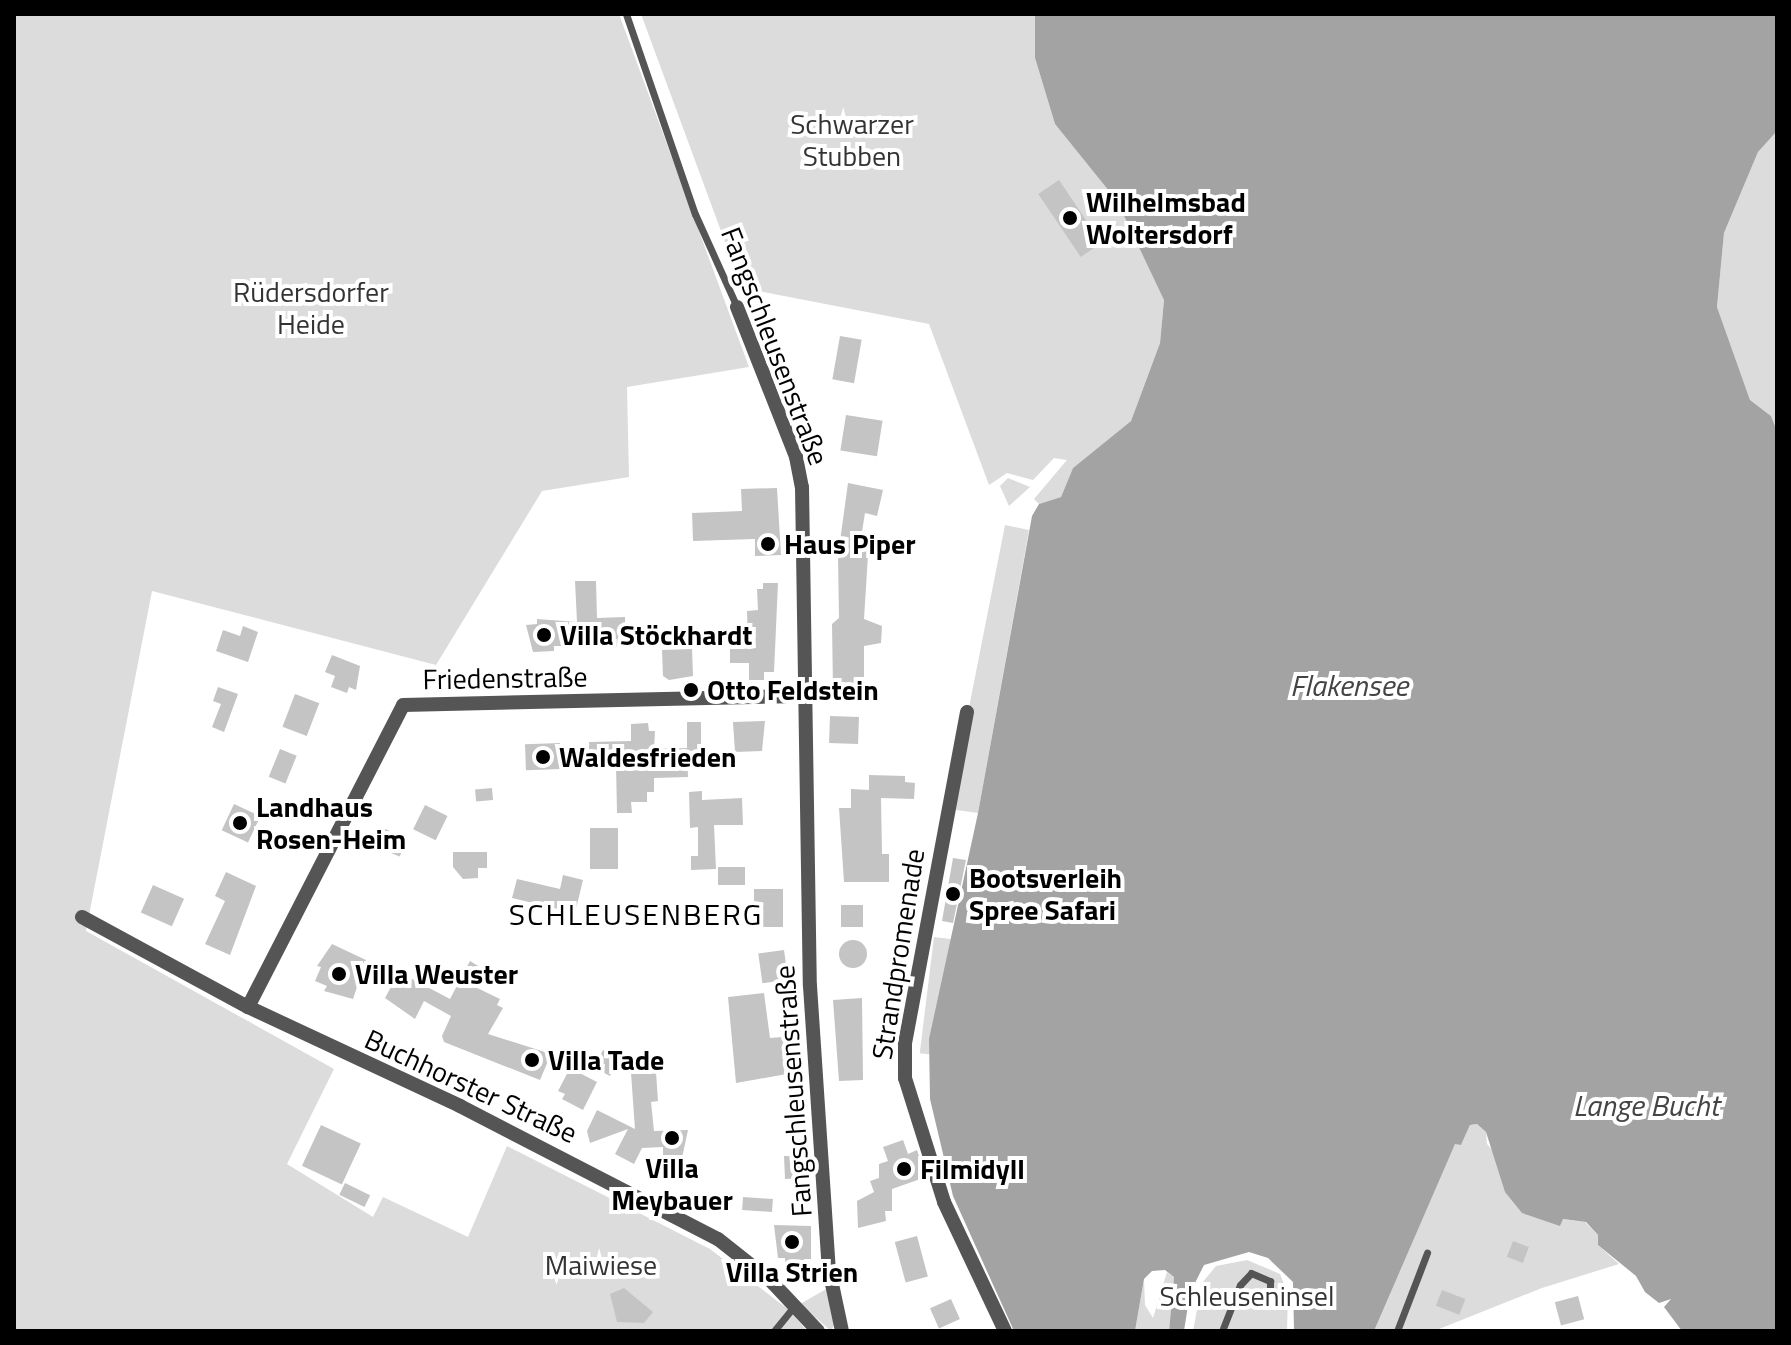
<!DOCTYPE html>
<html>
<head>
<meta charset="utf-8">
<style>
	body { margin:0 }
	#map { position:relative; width:1791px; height:1345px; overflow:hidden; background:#fff; font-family:"Titillium Web",sans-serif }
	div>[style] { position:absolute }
	.green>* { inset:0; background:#dcdcdc; transform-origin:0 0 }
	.water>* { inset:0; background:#a3a3a3 }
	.building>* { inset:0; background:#c4c4c4; transform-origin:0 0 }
	.round { border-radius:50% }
	.lane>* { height:7px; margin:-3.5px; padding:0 3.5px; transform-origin:3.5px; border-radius:3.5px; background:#555 }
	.street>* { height:14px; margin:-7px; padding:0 7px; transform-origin:7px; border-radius:7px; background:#555 }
	.dots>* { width:22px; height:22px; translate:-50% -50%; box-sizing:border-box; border:4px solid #fff; border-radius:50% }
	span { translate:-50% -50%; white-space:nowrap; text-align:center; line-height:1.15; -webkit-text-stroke:8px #fff; paint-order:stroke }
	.park-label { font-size:28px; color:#333 }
	.poi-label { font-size:28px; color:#000; font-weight:700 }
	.left { translate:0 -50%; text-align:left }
	.street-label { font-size:28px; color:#000 }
	.water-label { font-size:30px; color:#444; font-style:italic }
	.neighbourhood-label { font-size:30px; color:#000; letter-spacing:2px }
	.frame { position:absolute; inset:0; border:16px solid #000; pointer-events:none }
</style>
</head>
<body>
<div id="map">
	<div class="green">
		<div style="clip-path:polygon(14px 14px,619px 14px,749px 367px,627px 387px,629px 477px,542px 491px,436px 665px,152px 591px,86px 931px,334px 1069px,287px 1164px,373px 1217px,383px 1197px,468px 1237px,507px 1146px,710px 1249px,789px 1310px,807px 1331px,14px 1331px)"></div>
		<div style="clip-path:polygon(641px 14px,1035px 14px,1035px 58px,1055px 124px,1117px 201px,1164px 299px,1160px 343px,1131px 421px,1073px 468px,1061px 497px,1039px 504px,1034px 499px,1067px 460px,1054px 458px,1033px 480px,1007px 473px,989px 485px,929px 324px,742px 288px)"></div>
		<div style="clip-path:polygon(1777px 131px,1777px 431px,1771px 416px,1750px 400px,1717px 307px,1724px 233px,1758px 152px)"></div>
		<div style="clip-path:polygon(1008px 478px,1030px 487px,1009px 506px,1000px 486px)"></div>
		<div style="clip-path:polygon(1005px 525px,1029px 530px,978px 813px,949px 809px)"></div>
		<div style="left:934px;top:937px;width:17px;height:117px;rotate:7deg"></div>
		<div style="clip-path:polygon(1477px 1124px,1486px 1132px,1487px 1144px,1560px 1226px,1562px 1219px,1585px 1222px,1598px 1235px,1598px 1245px,1619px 1264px,1542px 1288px,1434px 1331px,1374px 1331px,1455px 1143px,1461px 1145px,1470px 1125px)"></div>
		<div style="clip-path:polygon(1247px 1260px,1280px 1274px,1288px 1294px,1287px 1331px,1193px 1331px,1202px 1283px,1216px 1266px)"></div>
		<div style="clip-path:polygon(1167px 1272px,1174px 1277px,1169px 1331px,1135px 1331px,1144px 1279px,1145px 1305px,1153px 1318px)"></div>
		<div style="clip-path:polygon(828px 1288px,834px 1325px,831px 1331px,800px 1304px)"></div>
	</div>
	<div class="water">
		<div style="clip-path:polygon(1035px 14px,1777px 14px,1777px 131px,1758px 152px,1724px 233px,1717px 307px,1750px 400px,1771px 416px,1777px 431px,1777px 1331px,1682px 1331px,1664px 1307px,1671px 1299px,1659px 1303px,1645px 1292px,1636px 1276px,1598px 1245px,1598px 1235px,1586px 1222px,1563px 1219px,1560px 1226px,1522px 1213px,1505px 1192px,1486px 1132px,1477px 1124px,1470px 1125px,1461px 1145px,1455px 1144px,1374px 1331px,1294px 1331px,1293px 1282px,1268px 1258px,1249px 1252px,1204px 1265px,1190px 1293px,1184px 1331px,1169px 1331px,1174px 1277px,1165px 1270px,1152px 1271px,1144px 1279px,1135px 1331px,1014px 1331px,953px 1196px,930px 1099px,929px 1039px,978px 813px,1032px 516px,1039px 504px,1061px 497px,1073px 468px,1131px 421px,1160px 343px,1164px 300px,1117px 201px,1055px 124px,1035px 58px)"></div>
	</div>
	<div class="building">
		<div style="left:1059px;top:180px;width:76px;height:25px;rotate:56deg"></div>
		<div style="left:840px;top:336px;width:22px;height:44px;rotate:10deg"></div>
		<div style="left:846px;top:415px;width:37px;height:36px;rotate:9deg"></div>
		<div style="clip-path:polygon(848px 483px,883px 490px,877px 516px,865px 513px,861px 538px,869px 539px,864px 619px,882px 626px,881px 643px,864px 646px,864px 690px,833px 690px,832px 624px,839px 618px,838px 556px)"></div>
		<div style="clip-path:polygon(777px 488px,781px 555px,755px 556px,755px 539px,693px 541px,692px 513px,742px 511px,741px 489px)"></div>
		<div style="clip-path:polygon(575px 581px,596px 581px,597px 618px,625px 617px,625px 647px,554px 646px,554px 651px,533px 652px,526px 625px,537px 624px,537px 619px,577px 622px)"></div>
		<div style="clip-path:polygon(763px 583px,778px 583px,774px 672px,764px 672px,764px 680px,749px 680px,749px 663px,730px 663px,730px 649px,748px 648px,747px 611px,758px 610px,757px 589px,763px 589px)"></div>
		<div style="clip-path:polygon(243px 626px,258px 632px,248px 662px,216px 651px,223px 630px,240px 636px)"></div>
		<div style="clip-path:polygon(692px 649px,693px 676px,669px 680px,663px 676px,662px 650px)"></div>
		<div style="clip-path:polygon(332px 655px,360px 666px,356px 690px,349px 687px,347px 693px,331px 687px,335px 676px,325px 672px)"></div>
		<div style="clip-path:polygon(218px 687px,238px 694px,224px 732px,212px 727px,221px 704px,213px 701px)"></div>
		<div style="left:295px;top:694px;width:26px;height:35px;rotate:21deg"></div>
		<div style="left:830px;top:716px;width:29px;height:27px;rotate:2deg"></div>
		<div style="clip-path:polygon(765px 721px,762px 751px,735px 752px,733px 722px)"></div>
		<div style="left:687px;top:722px;width:14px;height:35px"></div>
		<div style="clip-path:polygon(648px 723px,649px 731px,655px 731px,654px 749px,687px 748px,688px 777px,654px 778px,654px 792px,647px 792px,647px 802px,631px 802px,632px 813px,617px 813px,616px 765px,589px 765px,589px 742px,631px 741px,631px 724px)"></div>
		<div style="left:560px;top:743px;width:26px;height:35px;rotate:88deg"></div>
		<div style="left:280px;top:749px;width:18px;height:30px;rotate:22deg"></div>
		<div style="clip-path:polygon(869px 775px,905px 776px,905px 782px,915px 783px,914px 799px,881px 798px,882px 854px,889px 854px,889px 882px,844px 882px,839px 808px,851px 808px,851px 789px,869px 790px)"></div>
		<div style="left:492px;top:788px;width:12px;height:17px;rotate:85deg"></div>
		<div style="clip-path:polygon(702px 791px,702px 800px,742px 798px,743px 825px,714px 825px,716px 869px,691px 870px,691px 856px,698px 856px,698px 827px,690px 828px,689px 792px)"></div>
		<div style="left:234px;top:804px;width:29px;height:29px;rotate:25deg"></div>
		<div style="left:425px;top:805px;width:25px;height:27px;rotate:26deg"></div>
		<div style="left:590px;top:828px;width:28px;height:41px"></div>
		<div style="left:385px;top:829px;width:24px;height:20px;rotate:22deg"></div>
		<div style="clip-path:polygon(453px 852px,487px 852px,487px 868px,478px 868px,478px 878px,463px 879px,453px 867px)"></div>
		<div style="clip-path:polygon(953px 858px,966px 860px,953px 923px,942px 921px)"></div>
		<div style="left:718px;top:867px;width:27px;height:18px"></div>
		<div style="clip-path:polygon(226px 872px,256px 886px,230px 955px,205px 944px,225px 901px,215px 896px)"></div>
		<div style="clip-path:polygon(563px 875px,583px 880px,575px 913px,512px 898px,517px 879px,560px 889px)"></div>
		<div style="left:153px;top:885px;width:34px;height:30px;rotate:24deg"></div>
		<div style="left:754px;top:889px;width:29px;height:38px"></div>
		<div style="left:841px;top:905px;width:22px;height:22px"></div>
		<div class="round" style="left:839px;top:940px;width:28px;height:28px"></div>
		<div style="clip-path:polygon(332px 944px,366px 960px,353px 999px,324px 991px,327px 986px,315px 981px,321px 967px,317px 966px)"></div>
		<div style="left:784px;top:950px;width:30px;height:26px;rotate:82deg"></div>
		<div style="clip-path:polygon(470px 961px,480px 967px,471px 985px,500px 999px,497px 1005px,503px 1008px,488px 1034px,551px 1054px,540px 1080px,444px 1042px,442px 1036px,451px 1016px,424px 1001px,415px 1019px,385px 998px,399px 972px,450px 999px)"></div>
		<div style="clip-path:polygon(764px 993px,770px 1038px,794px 1036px,798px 1072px,736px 1083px,728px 997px)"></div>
		<div style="clip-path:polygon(862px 998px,863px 1080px,839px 1081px,833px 1000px)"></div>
		<div style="left:603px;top:1050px;width:18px;height:20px;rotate:27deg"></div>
		<div style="clip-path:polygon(570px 1068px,597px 1082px,583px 1110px,562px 1099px,565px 1094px,558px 1091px)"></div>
		<div style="clip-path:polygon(656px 1072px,658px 1101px,651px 1102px,654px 1131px,688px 1130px,682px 1158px,663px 1159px,663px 1147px,642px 1148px,634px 1164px,615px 1154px,628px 1129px,590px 1143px,587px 1131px,597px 1110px,635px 1129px,631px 1073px)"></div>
		<div style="left:321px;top:1125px;width:44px;height:45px;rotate:25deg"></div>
		<div style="clip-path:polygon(903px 1140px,908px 1154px,917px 1150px,926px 1177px,892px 1189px,892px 1211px,885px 1211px,886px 1221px,858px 1228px,857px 1201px,874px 1192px,870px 1181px,879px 1178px,879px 1164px,888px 1161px,883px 1147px)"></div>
		<div style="clip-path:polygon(790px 1149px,804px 1149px,805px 1178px,785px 1179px,784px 1156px,790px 1156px)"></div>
		<div style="left:345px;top:1183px;width:28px;height:13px;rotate:26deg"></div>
		<div style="left:743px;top:1197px;width:30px;height:13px;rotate:4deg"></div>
		<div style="clip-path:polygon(774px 1225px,811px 1226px,811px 1259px,804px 1259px,804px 1265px,785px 1265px,785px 1258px,778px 1258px)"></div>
		<div style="left:917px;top:1236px;width:42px;height:23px;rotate:75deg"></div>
		<div style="left:1513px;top:1241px;width:17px;height:17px;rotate:21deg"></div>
		<div style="clip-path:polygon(624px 1288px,653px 1312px,644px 1323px,617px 1322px,610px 1294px)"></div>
		<div style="left:1442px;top:1290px;width:25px;height:17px;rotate:21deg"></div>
		<div style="left:1578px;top:1296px;width:24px;height:24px;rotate:75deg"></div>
		<div style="left:951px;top:1299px;width:22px;height:23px;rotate:66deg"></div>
	</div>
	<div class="lane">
		<div style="left:626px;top:14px;width:212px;rotate:71deg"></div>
		<div style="left:695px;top:214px;width:102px;rotate:65.7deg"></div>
		<div style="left:774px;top:1331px;width:33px;rotate:-51deg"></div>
		<div style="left:1222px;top:1331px;width:49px;rotate:-68.6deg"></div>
		<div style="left:1240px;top:1285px;width:16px;rotate:-47deg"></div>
		<div style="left:1251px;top:1273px;width:21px;rotate:23deg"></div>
		<div style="left:1270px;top:1281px;width:16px;rotate:90deg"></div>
		<div style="left:1397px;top:1331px;width:84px;rotate:-69deg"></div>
	</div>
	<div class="street">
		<div style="left:737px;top:307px;width:161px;rotate:68.5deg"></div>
		<div style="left:796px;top:457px;width:31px;rotate:79deg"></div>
		<div style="left:802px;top:487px;width:499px;rotate:89.1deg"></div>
		<div style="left:810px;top:986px;width:285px;rotate:86.2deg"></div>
		<div style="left:829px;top:1270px;width:62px;rotate:78deg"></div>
		<div style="left:967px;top:712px;width:338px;rotate:100.6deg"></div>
		<div style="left:905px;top:1044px;width:34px;rotate:90deg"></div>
		<div style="left:905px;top:1078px;width:130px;rotate:72.5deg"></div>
		<div style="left:944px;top:1202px;width:143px;rotate:64.7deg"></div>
		<div style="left:82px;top:917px;width:189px;rotate:28.5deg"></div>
		<div style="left:248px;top:1007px;width:234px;rotate:25deg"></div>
		<div style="left:460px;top:1106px;width:290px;rotate:27.3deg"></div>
		<div style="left:718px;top:1239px;width:66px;rotate:38.3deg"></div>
		<div style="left:770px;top:1280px;width:70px;rotate:46.7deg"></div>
		<div style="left:248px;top:1007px;width:339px;rotate:-62.8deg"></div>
		<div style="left:403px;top:705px;width:401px;rotate:-1.3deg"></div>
	</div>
	<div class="dots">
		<div style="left:1070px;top:218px;background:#000"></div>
		<div style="left:768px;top:544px;background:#000"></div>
		<div style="left:544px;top:635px;background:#000"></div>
		<div style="left:691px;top:690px;background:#000"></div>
		<div style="left:543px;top:757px;background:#000"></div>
		<div style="left:240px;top:823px;background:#000"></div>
		<div style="left:953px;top:894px;background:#000"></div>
		<div style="left:339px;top:974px;background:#000"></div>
		<div style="left:532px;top:1060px;background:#000"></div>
		<div style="left:672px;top:1138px;background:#000"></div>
		<div style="left:904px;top:1169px;background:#000"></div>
		<div style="left:792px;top:1242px;background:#000"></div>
	</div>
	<div class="park-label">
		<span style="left:852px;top:140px">Schwarzer<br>Stubben</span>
		<span style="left:311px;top:308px">Rüdersdorfer<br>Heide</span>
		<span style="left:601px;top:1265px">Maiwiese</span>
		<span style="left:1247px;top:1296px">Schleuseninsel</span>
	</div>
	<div class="poi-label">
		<span class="left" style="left:1086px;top:218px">Wilhelmsbad<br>Woltersdorf</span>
		<span class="left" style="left:784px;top:544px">Haus Piper</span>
		<span class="left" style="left:560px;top:635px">Villa Stöckhardt</span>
		<span class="left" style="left:707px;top:690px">Otto Feldstein</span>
		<span class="left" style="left:559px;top:757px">Waldesfrieden</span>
		<span class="left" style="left:256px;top:823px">Landhaus<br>Rosen-Heim</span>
		<span class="left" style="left:969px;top:894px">Bootsverleih<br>Spree Safari</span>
		<span class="left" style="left:355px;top:974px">Villa Weuster</span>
		<span class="left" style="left:548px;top:1060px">Villa Tade</span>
		<span style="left:672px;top:1184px">Villa<br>Meybauer</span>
		<span class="left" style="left:920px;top:1169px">Filmidyll</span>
		<span style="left:792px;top:1272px">Villa Strien</span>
	</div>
	<div class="street-label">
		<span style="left:775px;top:346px;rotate:69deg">Fangschleusenstraße</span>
		<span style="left:505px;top:678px;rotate:-1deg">Friedenstraße</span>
		<span style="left:898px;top:954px;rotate:-81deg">Strandpromenade</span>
		<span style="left:471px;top:1086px;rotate:25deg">Buchhorster Straße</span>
		<span style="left:793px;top:1091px;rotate:-94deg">Fangschleusenstraße</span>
	</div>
	<div class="water-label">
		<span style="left:1349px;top:685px">Flakensee</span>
		<span style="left:1646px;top:1105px">Lange Bucht</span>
	</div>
	<div class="neighbourhood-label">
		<span style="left:636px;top:914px">SCHLEUSENBERG</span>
	</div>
	<div class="frame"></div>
</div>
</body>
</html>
